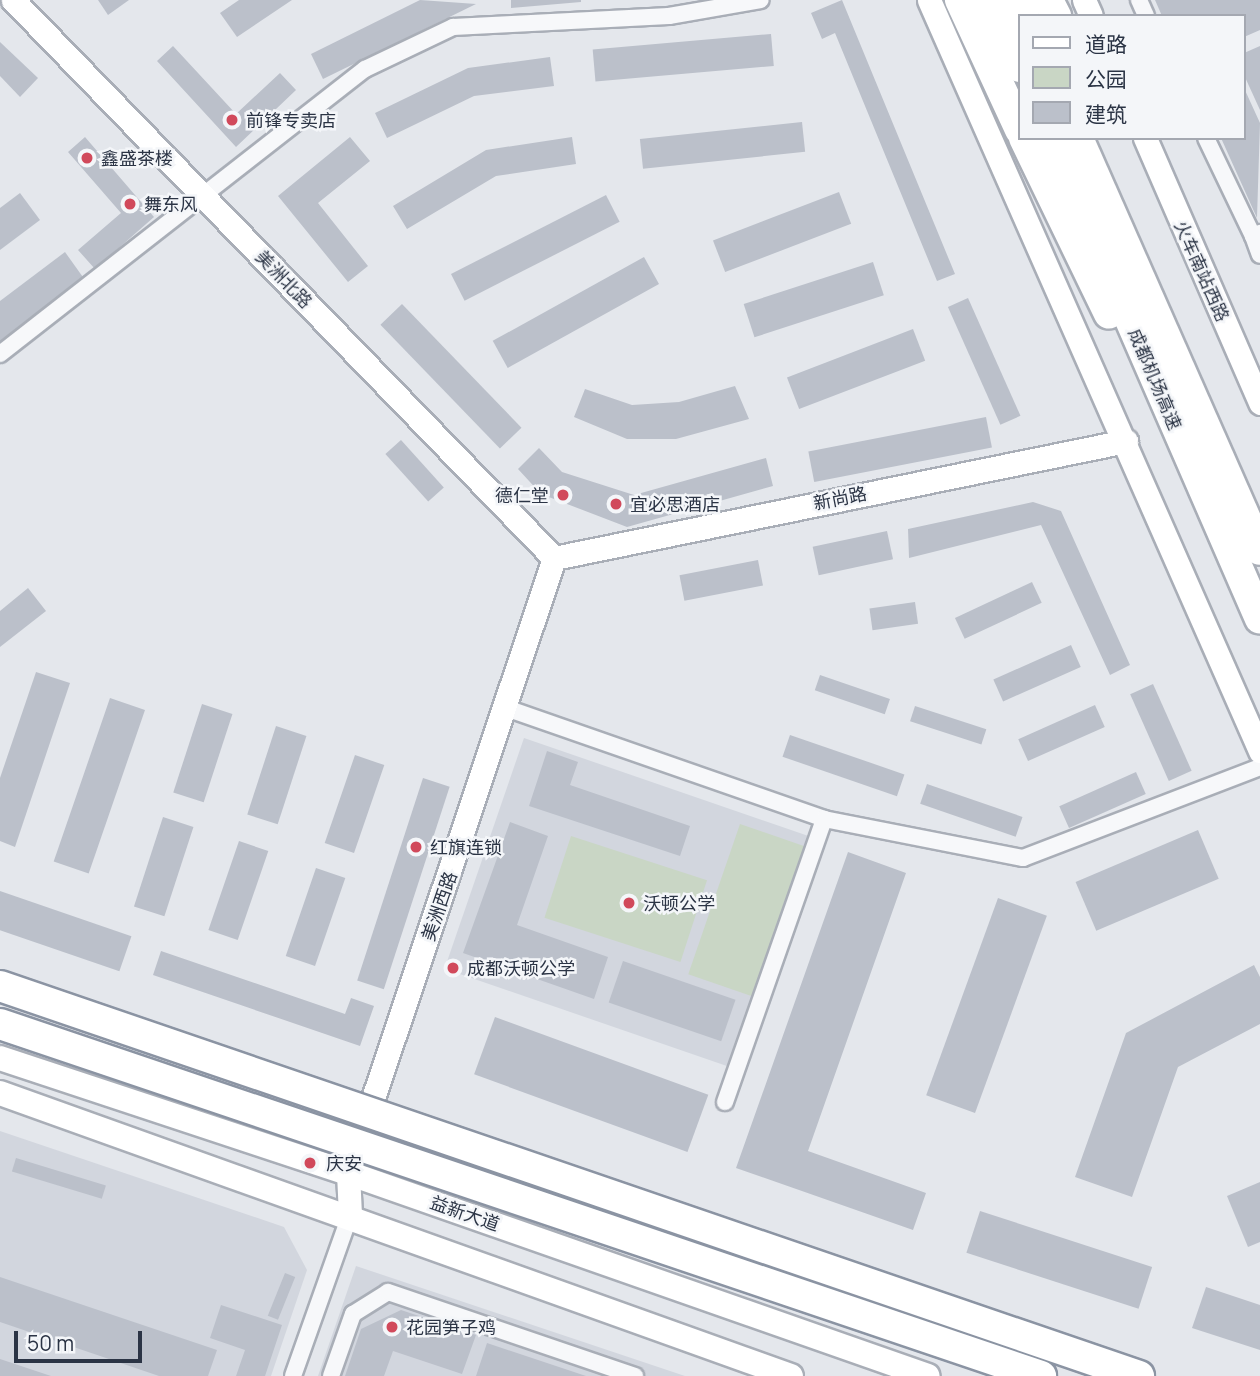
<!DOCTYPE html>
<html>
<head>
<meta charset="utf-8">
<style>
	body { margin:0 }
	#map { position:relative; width:1260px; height:1376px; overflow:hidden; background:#e4e7ec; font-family:Manrope,"Noto Sans SC",sans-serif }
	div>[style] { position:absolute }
	.built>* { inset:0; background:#d2d6de; transform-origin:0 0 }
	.green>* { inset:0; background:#c9d6c5; transform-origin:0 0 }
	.building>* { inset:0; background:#bbc0ca; transform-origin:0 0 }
	.roads { filter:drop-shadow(2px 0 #a9aeb7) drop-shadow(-2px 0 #a9aeb7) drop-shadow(0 2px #a9aeb7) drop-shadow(0 -2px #a9aeb7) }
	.street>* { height:16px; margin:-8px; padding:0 8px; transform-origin:8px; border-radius:8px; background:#f7f8fa }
	.secondary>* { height:23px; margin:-11.5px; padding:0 11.5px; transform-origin:11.5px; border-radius:11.5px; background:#fff }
	.primary>* { height:24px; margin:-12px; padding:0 12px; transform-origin:12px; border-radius:12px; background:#fff }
	.highway>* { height:30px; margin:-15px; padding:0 15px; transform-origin:15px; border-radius:15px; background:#fff }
	.bridges { filter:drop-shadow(2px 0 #8b94a3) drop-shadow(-2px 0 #8b94a3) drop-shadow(0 2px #8b94a3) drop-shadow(0 -2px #8b94a3) }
	.highway-bridge>* { height:30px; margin:-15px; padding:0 15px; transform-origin:15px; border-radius:15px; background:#fff }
	.dots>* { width:19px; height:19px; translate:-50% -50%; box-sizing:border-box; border:4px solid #f4f6f9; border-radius:50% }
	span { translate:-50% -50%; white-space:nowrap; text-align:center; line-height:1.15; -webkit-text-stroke:5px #f4f6f9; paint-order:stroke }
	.poi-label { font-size:18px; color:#2b3445 }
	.left { translate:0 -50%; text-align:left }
	.right { translate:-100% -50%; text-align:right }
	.street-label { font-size:18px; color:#2b3445 }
	.legend { position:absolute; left:1018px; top:14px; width:228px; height:126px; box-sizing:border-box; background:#f4f6f9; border:2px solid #a4a8b1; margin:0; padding:9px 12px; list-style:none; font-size:21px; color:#2b3445 }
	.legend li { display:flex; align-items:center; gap:14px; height:35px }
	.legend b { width:35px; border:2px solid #a4a8b1 }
	.scale { position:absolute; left:14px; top:1331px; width:128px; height:32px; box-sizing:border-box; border:4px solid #2b3445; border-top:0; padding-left:9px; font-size:21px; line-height:24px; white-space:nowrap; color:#2b3445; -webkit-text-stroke:5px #f4f6f9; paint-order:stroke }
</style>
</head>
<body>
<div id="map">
	<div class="built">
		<div style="left:524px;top:738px;width:307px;height:244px;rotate:19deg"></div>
		<div style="clip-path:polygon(0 1131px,284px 1227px,307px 1270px,271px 1376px,0 1376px)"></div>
		<div style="clip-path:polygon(356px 1266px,685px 1376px,318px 1376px)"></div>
	</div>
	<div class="green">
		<div style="left:740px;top:824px;width:69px;height:159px;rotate:19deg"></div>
		<div style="left:571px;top:836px;width:143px;height:86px;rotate:18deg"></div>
	</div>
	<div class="building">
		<div style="clip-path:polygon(98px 0,129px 0,108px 15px)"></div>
		<div style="clip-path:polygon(239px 0,292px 0,237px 37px,220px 13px)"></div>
		<div style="clip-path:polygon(420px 0,476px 4px,323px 79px,311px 54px)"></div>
		<div style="clip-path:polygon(511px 0,581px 0,581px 2px,511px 8px)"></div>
		<div style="clip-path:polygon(842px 0,955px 274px,937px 281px,835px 33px,822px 39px,811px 13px)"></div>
		<div style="clip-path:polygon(1155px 0,1260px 0,1260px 30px,1244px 37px,1244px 16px,1162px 16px)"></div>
		<div style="left:771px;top:34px;width:32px;height:179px;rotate:85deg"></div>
		<div style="clip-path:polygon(0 42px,38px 78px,20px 97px,0 76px)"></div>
		<div style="clip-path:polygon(173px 46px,236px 114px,280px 73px,296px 90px,236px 147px,157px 61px)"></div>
		<div style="clip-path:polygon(1260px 46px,1260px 110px,1244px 75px,1244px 53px)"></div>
		<div style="clip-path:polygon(550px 57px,554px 86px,474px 96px,387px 138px,375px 113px,468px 68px)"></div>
		<div style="clip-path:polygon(1244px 88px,1260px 123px,1257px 218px,1221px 138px,1244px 138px)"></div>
		<div style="left:802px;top:122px;width:30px;height:163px;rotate:84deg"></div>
		<div style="clip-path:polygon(85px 137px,154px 217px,95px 269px,78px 250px,121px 213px,68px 152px)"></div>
		<div style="clip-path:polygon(350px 137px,370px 161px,318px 203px,368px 266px,348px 282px,278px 196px)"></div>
		<div style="clip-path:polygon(572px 137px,576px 164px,496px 176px,407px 229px,393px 206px,486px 150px)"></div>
		<div style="left:839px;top:192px;width:34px;height:135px;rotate:69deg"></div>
		<div style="clip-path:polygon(20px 193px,40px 220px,0 250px,0 208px)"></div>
		<div style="left:606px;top:195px;width:30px;height:174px;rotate:63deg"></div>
		<div style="clip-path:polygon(65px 252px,85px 280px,0 343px,0 301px)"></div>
		<div style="left:644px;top:257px;width:31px;height:173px;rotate:61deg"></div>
		<div style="left:873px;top:262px;width:35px;height:136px;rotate:72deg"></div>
		<div style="left:968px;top:298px;width:129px;height:22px;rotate:66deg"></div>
		<div style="left:402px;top:304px;width:172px;height:30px;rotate:46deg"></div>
		<div style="left:913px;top:329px;width:34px;height:135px;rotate:69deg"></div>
		<div style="clip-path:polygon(735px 386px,749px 419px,676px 439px,627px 439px,574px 417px,585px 389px,632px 405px,679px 402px)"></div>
		<div style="left:986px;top:417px;width:31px;height:181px;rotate:79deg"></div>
		<div style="left:401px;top:440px;width:64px;height:21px;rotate:48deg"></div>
		<div style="clip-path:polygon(539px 448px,562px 472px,634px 495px,766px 458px,773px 486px,627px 527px,541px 494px,518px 469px)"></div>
		<div style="clip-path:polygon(1033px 502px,1061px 511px,1130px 665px,1110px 675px,1041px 525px,909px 558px,908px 529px)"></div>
		<div style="left:887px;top:531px;width:29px;height:76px;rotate:78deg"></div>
		<div style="left:758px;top:560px;width:26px;height:80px;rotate:79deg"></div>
		<div style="left:1032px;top:582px;width:23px;height:85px;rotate:65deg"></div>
		<div style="clip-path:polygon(28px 588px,46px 611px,0 647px,0 611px)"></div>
		<div style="left:915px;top:602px;width:22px;height:46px;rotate:82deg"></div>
		<div style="left:1071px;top:645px;width:24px;height:85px;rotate:66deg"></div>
		<div style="clip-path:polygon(36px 672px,70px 683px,15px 847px,0 841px,0 778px)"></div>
		<div style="left:820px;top:675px;width:74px;height:16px;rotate:19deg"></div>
		<div style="left:1153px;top:684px;width:95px;height:25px;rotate:66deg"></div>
		<div style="left:110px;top:698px;width:37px;height:173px;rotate:19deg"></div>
		<div style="left:202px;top:704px;width:32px;height:93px;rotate:18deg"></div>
		<div style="left:1095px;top:705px;width:24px;height:84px;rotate:66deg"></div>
		<div style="left:915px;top:706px;width:75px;height:16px;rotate:18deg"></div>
		<div style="left:276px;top:726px;width:32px;height:93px;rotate:18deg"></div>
		<div style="left:790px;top:735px;width:121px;height:23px;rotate:19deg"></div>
		<div style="clip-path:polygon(547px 751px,578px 762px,570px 785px,690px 826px,680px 856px,529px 806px)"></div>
		<div style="left:355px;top:755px;width:31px;height:93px;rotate:19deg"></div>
		<div style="left:1136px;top:772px;width:24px;height:84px;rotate:66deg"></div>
		<div style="left:423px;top:778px;width:28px;height:213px;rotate:18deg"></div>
		<div style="left:927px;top:784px;width:101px;height:21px;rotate:19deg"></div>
		<div style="left:163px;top:817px;width:32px;height:94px;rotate:18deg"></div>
		<div style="clip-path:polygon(510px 822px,548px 836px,517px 925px,608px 957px,594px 999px,463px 953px)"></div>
		<div style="left:1198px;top:830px;width:53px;height:133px;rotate:67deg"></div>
		<div style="left:239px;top:841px;width:31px;height:94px;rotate:19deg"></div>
		<div style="clip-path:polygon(848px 852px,906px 873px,808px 1151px,926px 1193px,913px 1230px,736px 1168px)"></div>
		<div style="left:316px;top:868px;width:31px;height:93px;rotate:19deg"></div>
		<div style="left:0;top:891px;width:139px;height:37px;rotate:19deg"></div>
		<div style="left:998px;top:898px;width:52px;height:210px;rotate:20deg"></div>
		<div style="clip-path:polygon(161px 951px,345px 1014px,351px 998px,374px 1006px,360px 1046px,153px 975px)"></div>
		<div style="left:623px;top:961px;width:119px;height:44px;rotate:19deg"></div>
		<div style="clip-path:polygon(1254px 965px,1260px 977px,1260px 1024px,1178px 1067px,1132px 1197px,1075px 1177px,1126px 1033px)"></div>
		<div style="left:495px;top:1017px;width:227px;height:61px;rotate:20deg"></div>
		<div style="left:16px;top:1158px;width:94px;height:14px;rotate:17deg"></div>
		<div style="clip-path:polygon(1260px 1182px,1260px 1242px,1248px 1247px,1227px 1196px)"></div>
		<div style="left:980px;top:1211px;width:181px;height:44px;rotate:18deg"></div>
		<div style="left:285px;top:1273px;width:11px;height:46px;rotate:22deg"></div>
		<div style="clip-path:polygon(0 1277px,217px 1350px,208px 1376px,159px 1376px,0 1322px)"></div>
		<div style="clip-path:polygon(1206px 1287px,1260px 1305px,1260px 1350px,1192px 1328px)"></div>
		<div style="clip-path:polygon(221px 1305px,282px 1325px,265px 1376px,236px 1376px,245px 1350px,210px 1338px)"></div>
		<div style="clip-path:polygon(401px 1310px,476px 1335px,462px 1374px,393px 1351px,384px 1376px,345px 1376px,361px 1329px)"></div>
		<div style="clip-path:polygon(487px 1343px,586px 1376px,476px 1376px)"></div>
		<div style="clip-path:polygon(0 1359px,51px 1376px,0 1376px)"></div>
	</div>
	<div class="roads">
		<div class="street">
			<div style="left:1139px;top:0;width:17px;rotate:66deg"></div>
			<div style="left:1206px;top:138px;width:109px;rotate:64.4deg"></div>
			<div style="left:1253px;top:236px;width:8px;rotate:-23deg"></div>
			<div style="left:1253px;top:236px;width:20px;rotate:70deg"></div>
			<div style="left:0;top:354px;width:463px;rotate:-38deg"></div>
			<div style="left:365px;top:69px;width:98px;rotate:-25.5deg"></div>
			<div style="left:453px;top:27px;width:216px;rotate:-2.9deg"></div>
			<div style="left:669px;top:16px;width:93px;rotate:-9.9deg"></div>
			<div style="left:506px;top:708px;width:337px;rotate:19.2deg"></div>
			<div style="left:824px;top:819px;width:203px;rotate:11.1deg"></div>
			<div style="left:1023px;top:858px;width:254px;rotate:-21deg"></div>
			<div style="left:725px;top:1102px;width:300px;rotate:-70.7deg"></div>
			<div style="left:293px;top:1376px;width:171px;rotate:-70.5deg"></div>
			<div style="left:331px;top:1376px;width:66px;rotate:-70.5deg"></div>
			<div style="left:353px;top:1314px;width:41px;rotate:-32.2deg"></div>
			<div style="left:388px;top:1292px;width:261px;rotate:18.8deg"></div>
		</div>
		<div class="secondary">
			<div style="left:13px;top:0;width:777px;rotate:45.89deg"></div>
			<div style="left:929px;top:0;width:821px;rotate:66.21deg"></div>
			<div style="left:1084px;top:0;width:17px;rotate:66deg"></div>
			<div style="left:1145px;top:138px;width:289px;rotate:66.5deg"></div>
			<div style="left:554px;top:558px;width:584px;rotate:-11.56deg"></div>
			<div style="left:350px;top:1215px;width:42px;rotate:-92.7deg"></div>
			<div style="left:348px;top:1173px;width:649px;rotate:-71.48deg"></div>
		</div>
		<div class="primary">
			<div style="left:0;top:1058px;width:367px;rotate:18.3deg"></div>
			<div style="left:348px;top:1173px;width:614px;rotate:19.29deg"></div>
			<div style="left:0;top:1093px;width:840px;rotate:19.69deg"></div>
		</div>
		<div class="highway">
			<div style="left:960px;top:0;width:143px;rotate:65.2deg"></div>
			<div style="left:991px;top:0;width:73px;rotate:66.6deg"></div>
			<div style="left:1017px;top:0;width:17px;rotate:66deg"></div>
			<div style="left:1048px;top:0;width:18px;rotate:63deg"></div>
			<div style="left:1024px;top:138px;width:195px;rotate:64.2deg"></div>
			<div style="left:1051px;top:138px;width:524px;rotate:66.51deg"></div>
			<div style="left:1078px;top:138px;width:450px;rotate:66.2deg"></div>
		</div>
	</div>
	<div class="bridges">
		<div class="highway-bridge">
			<div style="left:0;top:986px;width:1204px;rotate:18.9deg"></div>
			<div style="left:0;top:1024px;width:1099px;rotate:18.68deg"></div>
		</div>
	</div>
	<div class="dots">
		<div style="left:232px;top:120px;background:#d1495b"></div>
		<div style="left:87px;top:158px;background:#d1495b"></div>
		<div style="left:130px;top:204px;background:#d1495b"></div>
		<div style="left:563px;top:495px;background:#d1495b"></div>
		<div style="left:616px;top:504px;background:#d1495b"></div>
		<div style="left:416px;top:847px;background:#d1495b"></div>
		<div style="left:629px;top:903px;background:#d1495b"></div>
		<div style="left:453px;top:968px;background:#d1495b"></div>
		<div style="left:310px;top:1163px;background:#d1495b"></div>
		<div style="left:392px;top:1327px;background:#d1495b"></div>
	</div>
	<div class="poi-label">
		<span class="left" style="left:246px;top:120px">前锋专卖店</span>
		<span class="left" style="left:101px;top:158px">鑫盛茶楼</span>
		<span class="left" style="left:144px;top:204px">舞东风</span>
		<span class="right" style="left:549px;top:495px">德仁堂</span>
		<span class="left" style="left:630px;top:504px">宜必思酒店</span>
		<span class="left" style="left:430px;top:847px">红旗连锁</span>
		<span class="left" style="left:643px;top:903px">沃顿公学</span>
		<span class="left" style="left:467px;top:968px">成都沃顿公学</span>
		<span class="left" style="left:326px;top:1163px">庆安</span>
		<span class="left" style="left:406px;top:1327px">花园笋子鸡</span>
	</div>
	<div class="street-label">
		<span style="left:1202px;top:271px;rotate:66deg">火车南站西路</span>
		<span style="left:284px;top:279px;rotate:46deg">美洲北路</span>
		<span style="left:1155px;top:379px;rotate:67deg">成都机场高速</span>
		<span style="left:840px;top:498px;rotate:-11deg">新尚路</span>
		<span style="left:439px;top:906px;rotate:-71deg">美洲西路</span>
		<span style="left:465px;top:1213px;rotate:19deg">益新大道</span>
	</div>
	<ul class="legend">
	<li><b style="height:9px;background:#fff"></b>道路</li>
	<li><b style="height:19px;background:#c9d6c5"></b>公园</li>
	<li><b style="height:19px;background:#bbc0ca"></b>建筑</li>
	</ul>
	<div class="scale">50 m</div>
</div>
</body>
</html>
